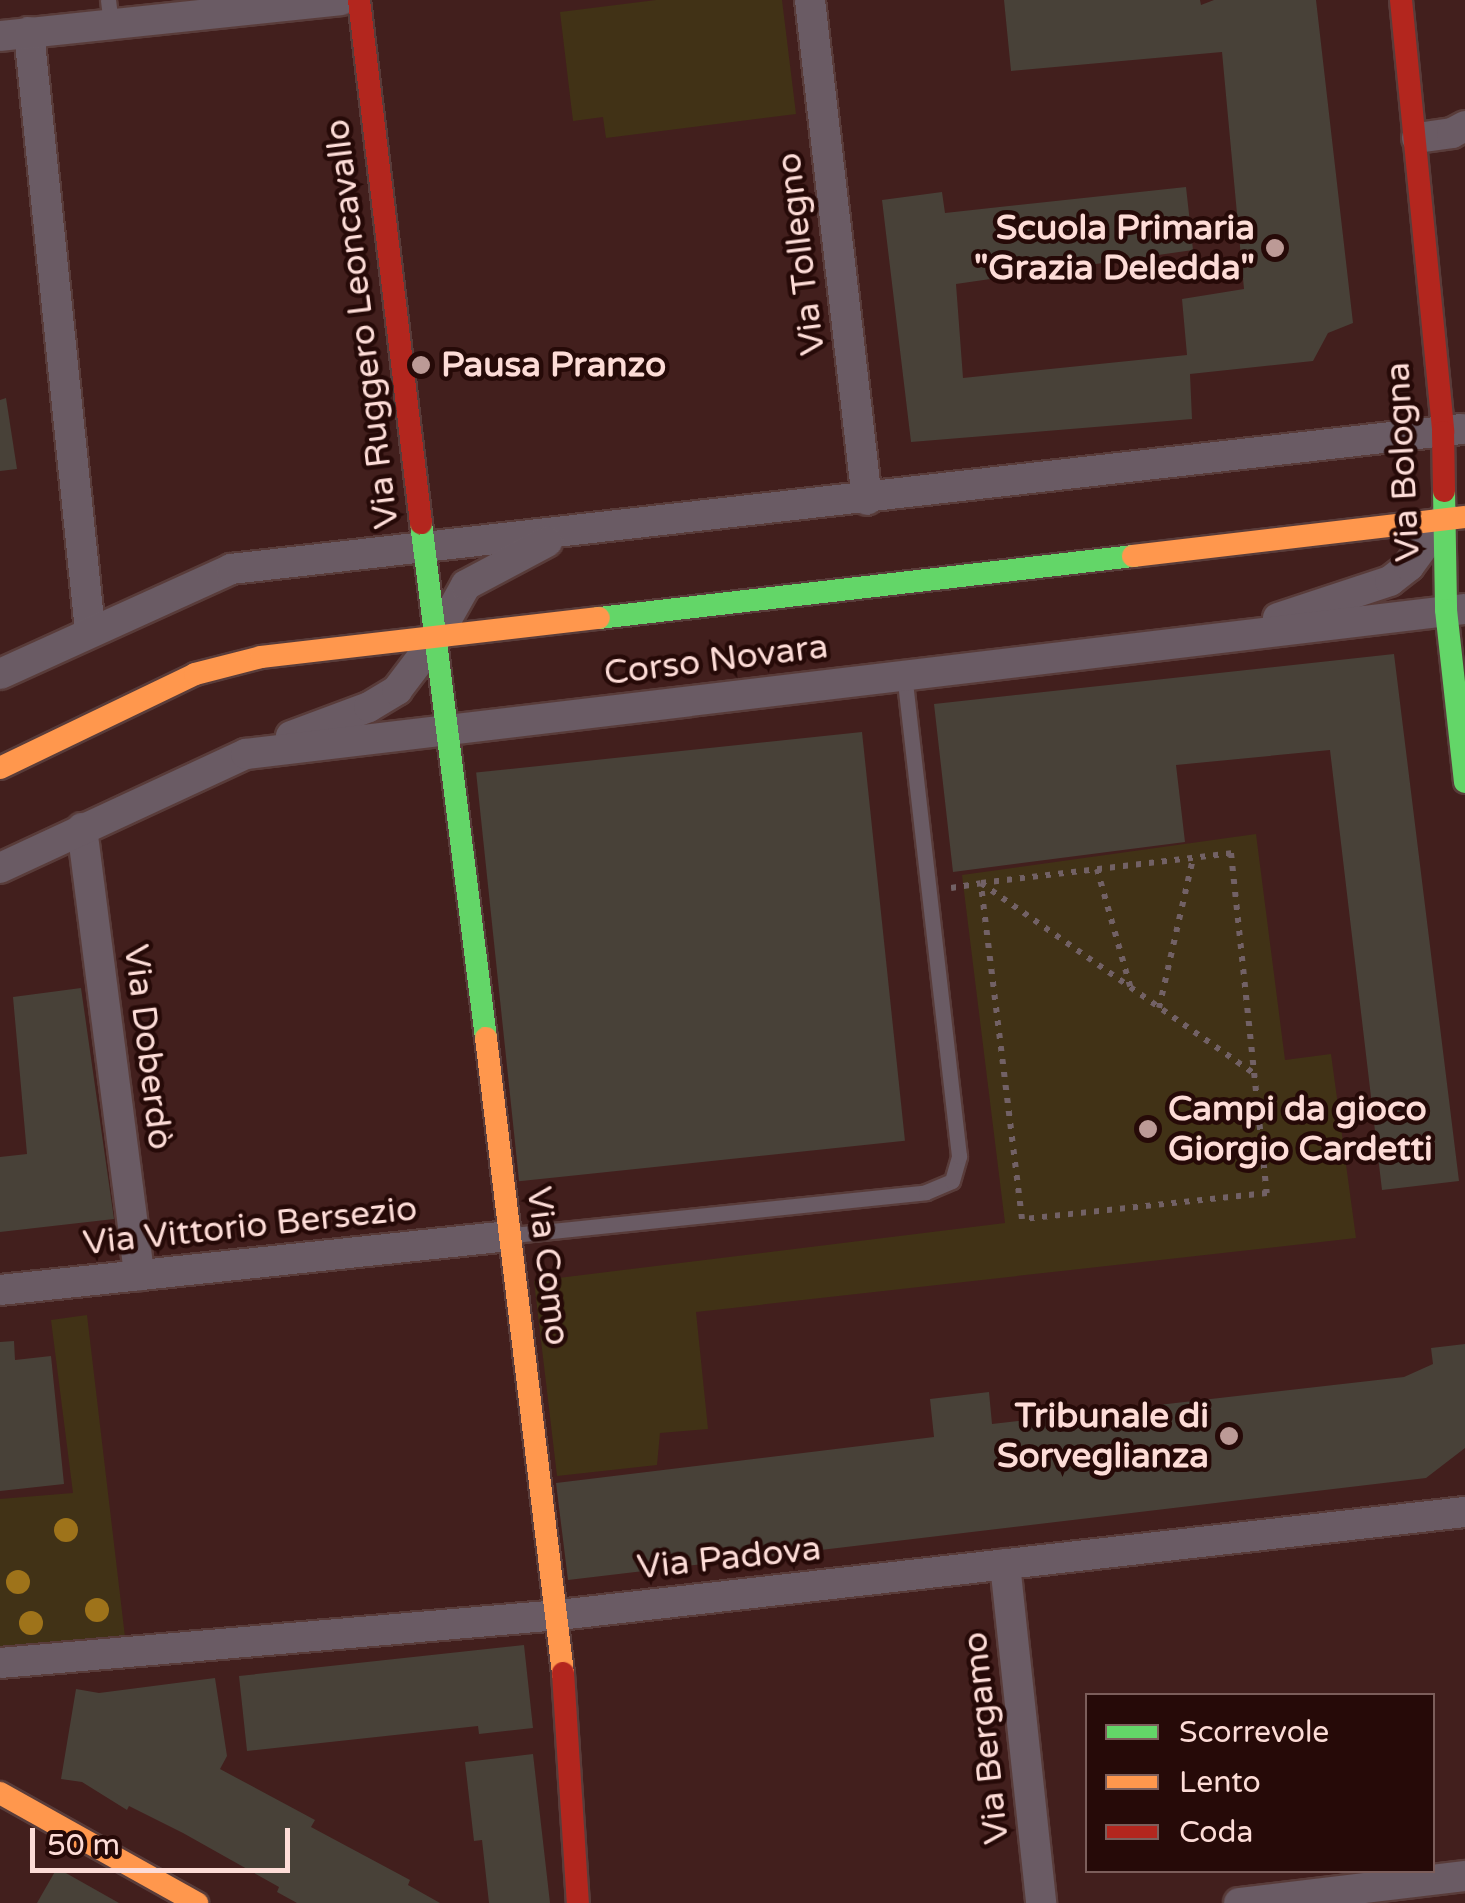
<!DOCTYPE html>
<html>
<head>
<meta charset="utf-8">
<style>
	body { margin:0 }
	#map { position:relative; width:1465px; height:1903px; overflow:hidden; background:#421f1d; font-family:"Varela Round",sans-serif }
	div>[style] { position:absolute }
	.green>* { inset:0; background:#413216 }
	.building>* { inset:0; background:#484138; transform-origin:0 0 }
	.path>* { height:6px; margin-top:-3px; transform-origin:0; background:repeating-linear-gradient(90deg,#726165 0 5px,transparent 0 13px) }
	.roads { filter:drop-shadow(2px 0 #593c3a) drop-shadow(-2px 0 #593c3a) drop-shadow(0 2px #593c3a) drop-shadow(0 -2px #593c3a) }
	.lane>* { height:15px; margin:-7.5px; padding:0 7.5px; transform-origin:7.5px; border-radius:7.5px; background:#6a5b64 }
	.street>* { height:30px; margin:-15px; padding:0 15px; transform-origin:15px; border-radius:15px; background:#6a5b64 }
	.fast>* { height:22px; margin:-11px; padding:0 11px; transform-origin:11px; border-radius:11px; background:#63d668 }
	.slow>* { height:22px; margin:-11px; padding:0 11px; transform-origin:11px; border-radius:11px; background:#ff974d }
	.jam>* { height:22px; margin:-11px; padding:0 11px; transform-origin:11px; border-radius:11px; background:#b3261e }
	.trees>* { width:24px; height:24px; margin:-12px; border-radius:50%; background:#9e731a }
	.dots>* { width:28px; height:28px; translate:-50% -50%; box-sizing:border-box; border:5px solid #260a08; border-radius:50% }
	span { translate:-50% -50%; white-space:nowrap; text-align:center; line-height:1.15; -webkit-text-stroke:9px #260a08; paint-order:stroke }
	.poi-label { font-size:35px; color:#fddcd7; font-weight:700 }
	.right { translate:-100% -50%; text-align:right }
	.left { translate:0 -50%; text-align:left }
	.street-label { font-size:35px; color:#fddcd7 }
	.legend { position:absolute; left:1085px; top:1693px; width:350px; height:180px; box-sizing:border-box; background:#260a08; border:2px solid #7c5e5b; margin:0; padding:12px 18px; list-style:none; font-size:30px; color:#fddcd7 }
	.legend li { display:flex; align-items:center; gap:20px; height:50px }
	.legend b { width:50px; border:2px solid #7c5e5b }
	.scale { position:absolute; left:30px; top:1828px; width:260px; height:45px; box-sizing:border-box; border:5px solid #fddcd7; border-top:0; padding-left:12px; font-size:30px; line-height:35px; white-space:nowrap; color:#fddcd7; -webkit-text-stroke:8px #260a08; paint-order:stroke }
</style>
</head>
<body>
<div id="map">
	<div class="green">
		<div style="clip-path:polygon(656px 0,782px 0,796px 114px,606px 138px,603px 117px,573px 121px,560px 12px)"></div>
		<div style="clip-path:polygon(1256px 834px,1285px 1060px,1331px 1054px,1356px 1238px,696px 1312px,708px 1429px,660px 1433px,657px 1465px,557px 1476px,534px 1281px,1005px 1223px,962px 875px)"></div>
		<div style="clip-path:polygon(87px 1315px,125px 1637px,0 1650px,0 1499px,73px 1493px,51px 1320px)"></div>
	</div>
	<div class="building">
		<div style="clip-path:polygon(1004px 0,1200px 0,1201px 5px,1214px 0,1316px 0,1353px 323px,1328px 333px,1313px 361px,1190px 374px,1192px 419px,911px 442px,882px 200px,942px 192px,945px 213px,1186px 187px,1193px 250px,956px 284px,963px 378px,1187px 355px,1182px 299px,1244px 289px,1222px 52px,1011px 71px)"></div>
		<div style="clip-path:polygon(6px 398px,17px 469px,0 471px,0 400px)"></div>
		<div style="clip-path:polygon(1394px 654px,1459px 1181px,1382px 1190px,1330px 750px,1176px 765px,1185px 842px,953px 872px,934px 704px)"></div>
		<div style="left:862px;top:732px;width:411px;height:388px;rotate:84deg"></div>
		<div style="clip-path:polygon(81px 988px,114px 1219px,0 1232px,0 1157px,27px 1154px,13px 997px)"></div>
		<div style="clip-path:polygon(14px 1341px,15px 1360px,51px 1356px,64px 1484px,0 1491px,0 1342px)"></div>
		<div style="clip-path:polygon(1465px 1344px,1465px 1448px,1426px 1478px,568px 1580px,556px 1483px,934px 1437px,930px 1399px,989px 1392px,992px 1424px,1404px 1377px,1433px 1364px,1431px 1348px)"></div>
		<div style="clip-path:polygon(524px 1645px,533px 1728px,479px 1734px,478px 1726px,247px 1751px,239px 1676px)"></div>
		<div style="clip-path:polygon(215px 1678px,227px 1756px,220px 1769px,315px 1820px,311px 1827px,410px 1880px,408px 1885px,440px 1903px,297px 1903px,277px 1892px,279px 1887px,183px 1833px,129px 1806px,127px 1810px,82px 1782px,61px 1779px,76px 1689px,99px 1693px)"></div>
		<div style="clip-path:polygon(533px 1754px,550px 1903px,489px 1903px,482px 1840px,474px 1841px,465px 1762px)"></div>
		<div style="clip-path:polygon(57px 1868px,119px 1903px,37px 1903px)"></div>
	</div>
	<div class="path">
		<div style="left:1231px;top:853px;width:342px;rotate:84deg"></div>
		<div style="left:1267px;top:1193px;width:246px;rotate:173.9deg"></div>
		<div style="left:1022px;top:1219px;width:338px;rotate:-97deg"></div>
		<div style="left:981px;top:883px;width:252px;rotate:-6.8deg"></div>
		<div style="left:1097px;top:869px;width:122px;rotate:74.2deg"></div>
		<div style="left:951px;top:888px;width:30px;rotate:-9deg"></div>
		<div style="left:981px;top:883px;width:332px;rotate:34.9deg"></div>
		<div style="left:1159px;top:1008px;width:154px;rotate:-77.2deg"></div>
	</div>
	<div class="roads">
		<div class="lane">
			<div style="left:108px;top:0;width:23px;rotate:83deg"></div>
			<div style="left:513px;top:1235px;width:415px;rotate:-5.9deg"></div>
			<div style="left:926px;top:1192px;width:28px;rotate:-23deg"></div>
			<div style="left:952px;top:1181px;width:26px;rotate:-74deg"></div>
			<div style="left:959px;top:1156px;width:484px;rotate:-96.5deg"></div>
		</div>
		<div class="street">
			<div style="left:810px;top:0;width:503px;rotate:83.5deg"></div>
			<div style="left:29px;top:32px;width:601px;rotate:84.18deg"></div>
			<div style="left:0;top:36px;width:343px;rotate:-6deg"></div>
			<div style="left:1417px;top:138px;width:35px;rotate:-8deg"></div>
			<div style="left:1452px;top:133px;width:15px;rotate:-28deg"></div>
			<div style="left:1278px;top:618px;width:118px;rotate:-18.3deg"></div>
			<div style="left:1390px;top:581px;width:24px;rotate:-38deg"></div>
			<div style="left:1409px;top:566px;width:61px;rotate:-53.7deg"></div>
			<div style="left:0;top:674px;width:254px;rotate:-24.4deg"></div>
			<div style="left:231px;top:569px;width:1239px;rotate:-6.49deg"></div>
			<div style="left:291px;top:736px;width:83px;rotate:-20.4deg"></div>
			<div style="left:369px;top:707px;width:33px;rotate:-31deg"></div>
			<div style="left:397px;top:690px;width:63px;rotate:-52.8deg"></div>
			<div style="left:435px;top:640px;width:63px;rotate:-60.6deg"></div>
			<div style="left:466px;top:585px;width:92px;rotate:-28deg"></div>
			<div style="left:82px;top:828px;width:451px;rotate:82.7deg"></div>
			<div style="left:0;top:868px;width:271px;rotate:-24.9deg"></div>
			<div style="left:246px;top:754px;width:1226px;rotate:-6.79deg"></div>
			<div style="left:0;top:1290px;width:512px;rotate:-6.06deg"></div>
			<div style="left:1005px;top:1564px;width:341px;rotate:83.9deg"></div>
			<div style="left:0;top:1663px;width:561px;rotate:-4.91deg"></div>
			<div style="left:559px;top:1615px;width:912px;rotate:-6.49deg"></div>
			<div style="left:1239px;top:1903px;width:228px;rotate:-6.8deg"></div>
		</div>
		<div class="fast">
			<div style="left:1444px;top:491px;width:119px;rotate:89deg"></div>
			<div style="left:1446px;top:610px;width:173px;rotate:83.7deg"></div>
			<div style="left:421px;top:523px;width:519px;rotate:82.81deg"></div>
			<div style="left:599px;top:618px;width:538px;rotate:-6.62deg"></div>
		</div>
		<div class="slow">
			<div style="left:1133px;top:556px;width:334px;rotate:-6.7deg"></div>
			<div style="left:0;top:768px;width:216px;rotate:-25.7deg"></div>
			<div style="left:195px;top:674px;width:68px;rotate:-14.4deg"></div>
			<div style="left:261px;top:657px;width:340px;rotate:-6.6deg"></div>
			<div style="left:486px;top:1038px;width:640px;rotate:83.09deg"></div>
			<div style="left:0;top:1793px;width:226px;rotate:29.2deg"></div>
		</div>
		<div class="jam">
			<div style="left:359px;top:0;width:527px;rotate:83.24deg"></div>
			<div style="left:1401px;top:0;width:434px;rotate:84.4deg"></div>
			<div style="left:1443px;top:432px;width:59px;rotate:89deg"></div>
			<div style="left:563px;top:1673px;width:230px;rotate:86.3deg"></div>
		</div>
	</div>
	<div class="trees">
		<div style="left:66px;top:1530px"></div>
		<div style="left:18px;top:1582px"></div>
		<div style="left:97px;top:1610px"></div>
		<div style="left:31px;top:1623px"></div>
	</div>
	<div class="dots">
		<div style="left:1275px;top:248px;background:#bc9a96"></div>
		<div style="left:421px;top:365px;background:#bc9a96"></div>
		<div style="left:1148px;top:1129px;background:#bc9a96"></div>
		<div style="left:1229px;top:1436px;background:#bc9a96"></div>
	</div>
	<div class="poi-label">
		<span class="right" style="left:1255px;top:248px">Scuola Primaria<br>"Grazia Deledda"</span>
		<span class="left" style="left:441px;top:365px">Pausa Pranzo</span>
		<span class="left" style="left:1168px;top:1129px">Campi da gioco<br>Giorgio Cardetti</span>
		<span class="right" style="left:1209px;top:1436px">Tribunale di<br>Sorveglianza</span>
	</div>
	<div class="street-label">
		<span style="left:801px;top:254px;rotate:-97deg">Via Tollegno</span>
		<span style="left:362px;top:324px;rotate:-97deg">Via Ruggero Leoncavallo</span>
		<span style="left:1403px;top:462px;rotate:-93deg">Via Bologna</span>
		<span style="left:716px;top:660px;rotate:-7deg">Corso Novara</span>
		<span style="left:148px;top:1047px;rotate:83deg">Via Doberdò</span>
		<span style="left:250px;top:1226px;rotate:-6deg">Via Vittorio Bersezio</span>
		<span style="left:548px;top:1266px;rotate:83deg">Via Como</span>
		<span style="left:729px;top:1558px;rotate:-6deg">Via Padova</span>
		<span style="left:986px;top:1738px;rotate:-96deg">Via Bergamo</span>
	</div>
	<ul class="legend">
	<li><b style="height:12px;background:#63d668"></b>Scorrevole</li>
	<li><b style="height:12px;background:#ff974d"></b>Lento</li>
	<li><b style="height:12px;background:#b3261e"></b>Coda</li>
	</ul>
	<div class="scale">50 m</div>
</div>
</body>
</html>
